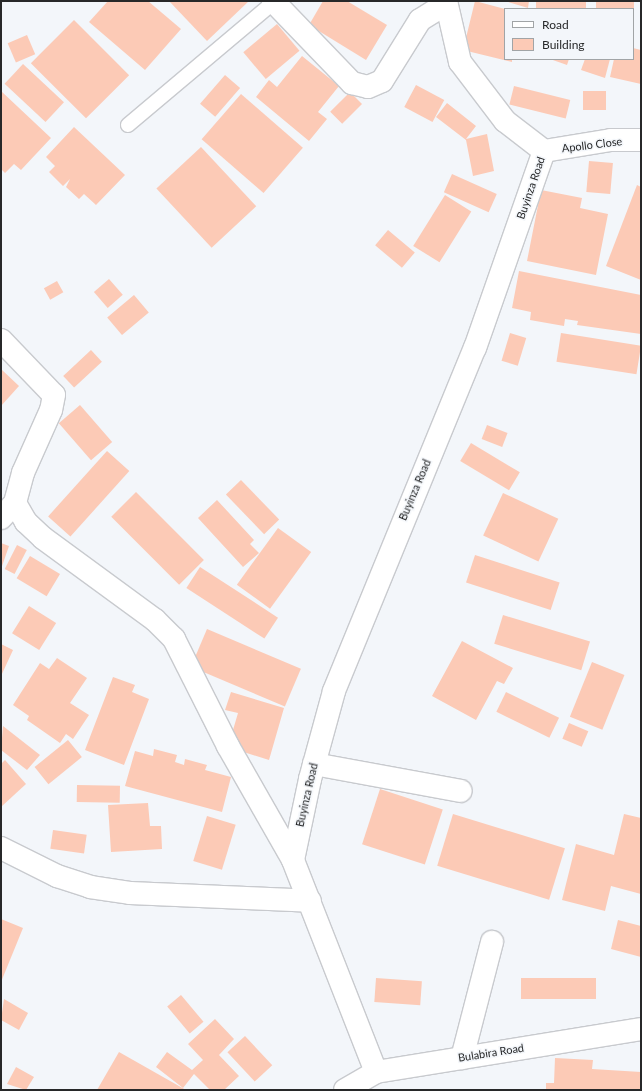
<!DOCTYPE html>
<html>
<head>
<meta charset="utf-8">
<style>
	body { margin:0 }
	#map { position:relative; width:642px; height:1091px; overflow:hidden; background:#f3f6fa; font-family:Lato,sans-serif }
	div>[style] { position:absolute }
	.building>* { inset:0; background:#fccab6; transform-origin:0 0 }
	.roads { filter:drop-shadow(1px 0 #c8cace) drop-shadow(-1px 0 #c8cace) drop-shadow(0 1px #c8cace) drop-shadow(0 -1px #c8cace) }
	.lane>* { height:14px; margin:-7px; padding:0 7px; transform-origin:7px; border-radius:7px; background:#fff }
	.street>* { height:22px; margin:-11px; padding:0 11px; transform-origin:11px; border-radius:11px; background:#fff }
	.secondary>* { height:22px; margin:-11px; padding:0 11px; transform-origin:11px; border-radius:11px; background:#fff }
	span { translate:-50% -50%; white-space:nowrap; text-align:center; line-height:1.15; -webkit-text-stroke:3px #f3f6fa; paint-order:stroke }
	.street-label { font-size:11px; color:#272829 }
	.frame { position:absolute; inset:0; border:2px solid #272829; pointer-events:none }
	.legend { position:absolute; left:504px; top:8px; width:130px; height:52px; box-sizing:border-box; background:#f3f6fa; border:1px solid #a1a4a6; margin:0; padding:5px 7px; list-style:none; font-size:12px; color:#272829 }
	.legend li { display:flex; align-items:center; gap:8px; height:20px }
	.legend b { width:20px; border:1px solid #a1a4a6 }
</style>
</head>
<body>
<div id="map">
	<div class="building">
		<div style="clip-path:polygon(108px 1px,148px 1px,181px 29px,145px 70px,89px 22px)"></div>
		<div style="clip-path:polygon(169px 1px,249px 1px,207px 41px)"></div>
		<div style="clip-path:polygon(323px 1px,347px 1px,387px 25px,366px 60px,309px 25px)"></div>
		<div style="clip-path:polygon(475px 1px,505px 9px,505px 59px,512px 59px,512px 62px,463px 50px)"></div>
		<div style="clip-path:polygon(505px 1px,529px 1px,528px 8px)"></div>
		<div style="left:536px;top:1px;width:50px;height:9px"></div>
		<div style="left:596px;top:1px;width:38px;height:8px"></div>
		<div style="left:74px;top:20px;width:78px;height:61px;rotate:45deg"></div>
		<div style="left:277px;top:24px;width:35px;height:44px;rotate:50deg"></div>
		<div style="left:27px;top:35px;width:21px;height:21px;rotate:67deg"></div>
		<div style="clip-path:polygon(633px 48px,641px 50px,641px 84px,610px 77px,614px 59px,633px 59px)"></div>
		<div style="clip-path:polygon(302px 56px,339px 86px,318px 112px,327px 119px,309px 141px,256px 97px,269px 80px,277px 87px)"></div>
		<div style="clip-path:polygon(550px 59px,569px 59px,567px 65px)"></div>
		<div style="clip-path:polygon(585px 59px,610px 59px,605px 78px,581px 70px)"></div>
		<div style="left:23px;top:64px;width:56px;height:27px;rotate:43deg"></div>
		<div style="left:225px;top:75px;width:20px;height:38px;rotate:41deg"></div>
		<div style="left:416px;top:85px;width:32px;height:25px;rotate:28deg"></div>
		<div style="left:514px;top:86px;width:58px;height:19px;rotate:14deg"></div>
		<div style="clip-path:polygon(1px 91px,51px 138px,21px 170px,14px 164px,5px 173px,1px 169px)"></div>
		<div style="left:583px;top:91px;width:23px;height:19px"></div>
		<div style="left:350px;top:92px;width:17px;height:28px;rotate:45deg"></div>
		<div style="left:241px;top:94px;width:82px;height:60px;rotate:41deg"></div>
		<div style="clip-path:polygon(447px 103px,476px 126px,466px 139px,487px 134px,494px 171px,473px 176px,466px 140px,436px 117px)"></div>
		<div style="clip-path:polygon(74px 127px,125px 175px,96px 205px,84px 194px,79px 199px,66px 187px,70px 179px,63px 186px,49px 172px,55px 166px,46px 157px)"></div>
		<div style="left:201px;top:147px;width:81px;height:61px;rotate:47deg"></div>
		<div style="left:589px;top:161px;width:24px;height:31px;rotate:5deg"></div>
		<div style="left:452px;top:174px;width:49px;height:20px;rotate:24deg"></div>
		<div style="clip-path:polygon(637px 185px,641px 187px,641px 280px,606px 266px)"></div>
		<div style="clip-path:polygon(541px 190px,582px 198px,580px 208px,608px 214px,596px 275px,527px 261px)"></div>
		<div style="left:445px;top:195px;width:31px;height:60px;rotate:32deg"></div>
		<div style="left:388px;top:230px;width:35px;height:20px;rotate:40deg"></div>
		<div style="clip-path:polygon(519px 271px,641px 295px,641px 334px,577px 325px,578px 321px,565px 319px,564px 326px,530px 320px,531px 312px,512px 308px)"></div>
		<div style="left:109px;top:279px;width:21px;height:20px;rotate:49deg"></div>
		<div style="left:57px;top:281px;width:13px;height:15px;rotate:61deg"></div>
		<div style="left:134px;top:295px;width:23px;height:35px;rotate:50deg"></div>
		<div style="left:510px;top:333px;width:17px;height:29px;rotate:17deg"></div>
		<div style="left:561px;top:333px;width:81px;height:29px;rotate:9deg"></div>
		<div style="left:91px;top:350px;width:16px;height:38px;rotate:47deg"></div>
		<div style="clip-path:polygon(1px 369px,19px 386px,1px 406px)"></div>
		<div style="left:80px;top:405px;width:49px;height:28px;rotate:49deg"></div>
		<div style="left:487px;top:425px;width:22px;height:15px;rotate:21deg"></div>
		<div style="left:471px;top:443px;width:57px;height:21px;rotate:31deg"></div>
		<div style="left:107px;top:451px;width:30px;height:88px;rotate:42deg"></div>
		<div style="left:241px;top:480px;width:55px;height:21px;rotate:46deg"></div>
		<div style="left:136px;top:492px;width:96px;height:35px;rotate:45deg"></div>
		<div style="left:503px;top:493px;width:61px;height:47px;rotate:25deg"></div>
		<div style="clip-path:polygon(217px 500px,254px 540px,250px 544px,259px 553px,243px 567px,198px 518px)"></div>
		<div style="left:278px;top:528px;width:41px;height:70px;rotate:36deg"></div>
		<div style="clip-path:polygon(1px 543px,9px 546px,1px 569px)"></div>
		<div style="left:17px;top:545px;width:11px;height:27px;rotate:27deg"></div>
		<div style="left:475px;top:555px;width:89px;height:29px;rotate:18deg"></div>
		<div style="left:30px;top:556px;width:35px;height:26px;rotate:31deg"></div>
		<div style="left:200px;top:567px;width:93px;height:25px;rotate:33deg"></div>
		<div style="left:29px;top:606px;width:32px;height:32px;rotate:32deg"></div>
		<div style="left:503px;top:615px;width:91px;height:30px;rotate:17deg"></div>
		<div style="left:207px;top:629px;width:102px;height:41px;rotate:23deg"></div>
		<div style="clip-path:polygon(462px 641px,513px 668px,504px 684px,497px 681px,476px 720px,432px 696px)"></div>
		<div style="clip-path:polygon(1px 644px,13px 650px,1px 676px)"></div>
		<div style="clip-path:polygon(57px 658px,87px 678px,70px 703px,89px 715px,73px 739px,66px 734px,60px 743px,27px 720px,29px 716px,13px 705px,40px 663px,49px 669px)"></div>
		<div style="left:592px;top:662px;width:35px;height:59px;rotate:22deg"></div>
		<div style="clip-path:polygon(113px 677px,135px 685px,132px 692px,149px 699px,124px 765px,85px 750px)"></div>
		<div style="clip-path:polygon(231px 692px,284px 708px,269px 760px,228px 747px,238px 713px,225px 710px)"></div>
		<div style="left:506px;top:692px;width:59px;height:22px;rotate:26deg"></div>
		<div style="left:569px;top:723px;width:21px;height:17px;rotate:23deg"></div>
		<div style="clip-path:polygon(3px 726px,40px 755px,27px 770px,1px 750px)"></div>
		<div style="left:68px;top:740px;width:22px;height:43px;rotate:51deg"></div>
		<div style="clip-path:polygon(154px 749px,177px 755px,175px 762px,184px 765px,185px 759px,207px 765px,205px 770px,231px 777px,222px 812px,125px 786px,135px 751px,153px 756px)"></div>
		<div style="clip-path:polygon(5px 760px,26px 784px,1px 807px,1px 764px)"></div>
		<div style="left:77px;top:785px;width:43px;height:17px;rotate:1deg"></div>
		<div style="left:380px;top:789px;width:66px;height:58px;rotate:18deg"></div>
		<div style="clip-path:polygon(148px 803px,150px 826px,161px 826px,162px 849px,111px 852px,108px 805px)"></div>
		<div style="left:453px;top:814px;width:117px;height:54px;rotate:17deg"></div>
		<div style="clip-path:polygon(624px 814px,641px 818px,641px 894px,611px 886px,605px 911px,562px 900px,576px 844px,614px 855px)"></div>
		<div style="left:207px;top:816px;width:30px;height:47px;rotate:17deg"></div>
		<div style="left:53px;top:830px;width:34px;height:19px;rotate:8deg"></div>
		<div style="clip-path:polygon(1px 919px,23px 928px,1px 982px)"></div>
		<div style="clip-path:polygon(618px 920px,641px 926px,641px 957px,611px 949px)"></div>
		<div style="left:376px;top:978px;width:46px;height:24px;rotate:4deg"></div>
		<div style="left:521px;top:978px;width:75px;height:21px"></div>
		<div style="left:181px;top:995px;width:35px;height:18px;rotate:50deg"></div>
		<div style="clip-path:polygon(4px 999px,28px 1013px,19px 1030px,1px 1020px)"></div>
		<div style="clip-path:polygon(215px 1019px,234px 1039px,219px 1055px,239px 1076px,224px 1090px,210px 1090px,194px 1074px,183px 1088px,156px 1067px,167px 1052px,192px 1070px,203px 1060px,188px 1044px)"></div>
		<div style="left:245px;top:1036px;width:40px;height:24px;rotate:47deg"></div>
		<div style="clip-path:polygon(119px 1052px,186px 1090px,97px 1090px)"></div>
		<div style="clip-path:polygon(555px 1058px,593px 1060px,592px 1069px,641px 1072px,641px 1090px,546px 1090px,546px 1083px,554px 1083px)"></div>
		<div style="clip-path:polygon(16px 1067px,34px 1077px,26px 1090px,7px 1084px)"></div>
	</div>
	<div class="roads">
		<div class="lane">
			<div style="left:128px;top:125px;width:191px;rotate:-40.1deg"></div>
		</div>
		<div class="street">
			<div style="left:273px;top:1px;width:114px;rotate:46.1deg"></div>
			<div style="left:352px;top:83px;width:16px;rotate:14deg"></div>
			<div style="left:368px;top:87px;width:15px;rotate:-23deg"></div>
			<div style="left:382px;top:81px;width:72px;rotate:-58.1deg"></div>
			<div style="left:420px;top:20px;width:31px;rotate:-32deg"></div>
			<div style="left:544px;top:151px;width:68px;rotate:-9.3deg"></div>
			<div style="left:611px;top:140px;width:30px"></div>
			<div style="left:1px;top:340px;width:76px;rotate:46.1deg"></div>
			<div style="left:54px;top:395px;width:15px;rotate:101deg"></div>
			<div style="left:51px;top:410px;width:69px;rotate:114deg"></div>
			<div style="left:23px;top:473px;width:31px;rotate:105deg"></div>
			<div style="left:15px;top:503px;width:22px;rotate:60deg"></div>
			<div style="left:26px;top:522px;width:23px;rotate:43deg"></div>
			<div style="left:43px;top:538px;width:139px;rotate:36.2deg"></div>
			<div style="left:155px;top:620px;width:27px;rotate:45deg"></div>
			<div style="left:174px;top:639px;width:120px;rotate:63.2deg"></div>
			<div style="left:228px;top:746px;width:131px;rotate:60.3deg"></div>
			<div style="left:1px;top:518px;width:21px;rotate:-47deg"></div>
			<div style="left:314px;top:764px;width:149px;rotate:10.4deg"></div>
			<div style="left:1px;top:848px;width:63px;rotate:26.6deg"></div>
			<div style="left:57px;top:876px;width:35px;rotate:18deg"></div>
			<div style="left:90px;top:887px;width:40px;rotate:8.5deg"></div>
			<div style="left:130px;top:893px;width:180px;rotate:2.5deg"></div>
			<div style="left:462px;top:1058px;width:120px;rotate:-75.5deg"></div>
			<div style="left:376px;top:1072px;width:228px;rotate:-111.4deg"></div>
			<div style="left:293px;top:860px;width:83px;rotate:-78.1deg"></div>
			<div style="left:310px;top:779px;width:91px;rotate:-74.7deg"></div>
			<div style="left:334px;top:691px;width:371px;rotate:-67.7deg"></div>
			<div style="left:475px;top:348px;width:209px;rotate:-70.7deg"></div>
			<div style="left:544px;top:151px;width:49px;rotate:-142.4deg"></div>
			<div style="left:505px;top:121px;width:74px;rotate:-127.3deg"></div>
			<div style="left:460px;top:62px;width:63px;rotate:-102.9deg"></div>
		</div>
		<div class="secondary">
			<div style="left:345px;top:1090px;width:36px;rotate:-30deg"></div>
			<div style="left:376px;top:1072px;width:268px;rotate:-9.2deg"></div>
		</div>
	</div>
	<div class="street-label">
		<span style="left:592px;top:145px;rotate:-7deg">Apollo Close</span>
		<span style="left:531px;top:188px;rotate:-71deg">Buyinza Road</span>
		<span style="left:415px;top:490px;rotate:-67deg">Buyinza Road</span>
		<span style="left:307px;top:795px;rotate:-77deg">Buyinza Road</span>
		<span style="left:491px;top:1053px;rotate:-9deg">Bulabira Road</span>
	</div>
	<div class="frame"></div>
	<ul class="legend">
	<li><b style="height:5px;background:#fff"></b>Road</li>
	<li><b style="height:11px;background:#fccab6"></b>Building</li>
	</ul>
</div>
</body>
</html>
